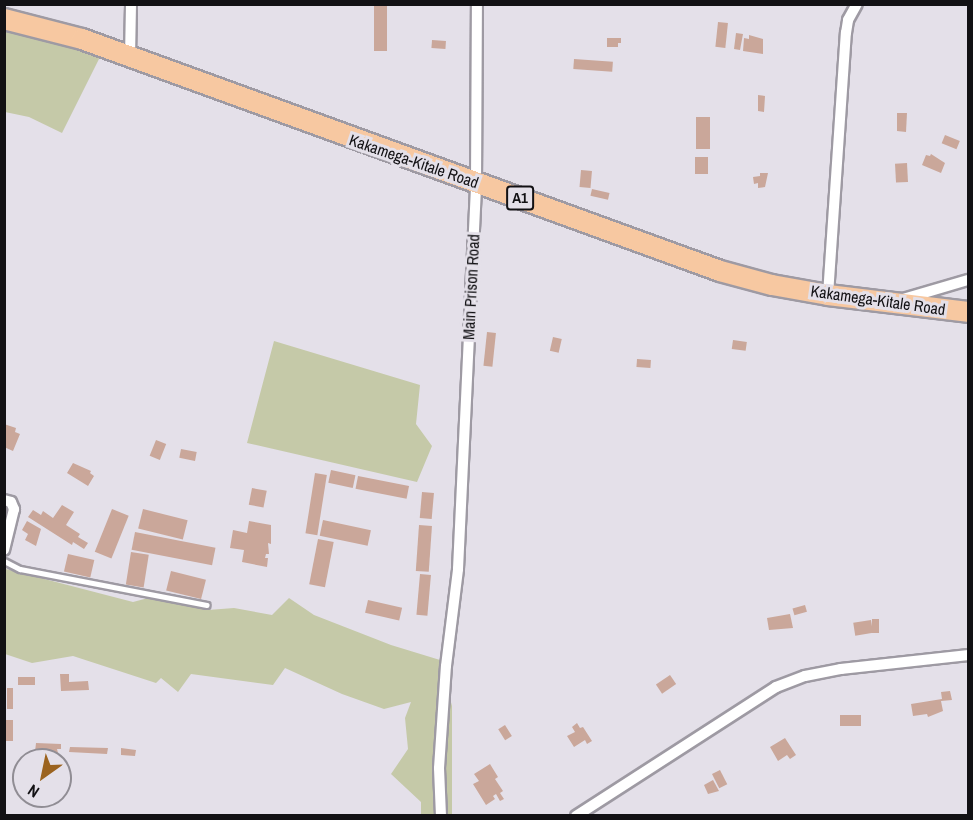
<!DOCTYPE html>
<html>
<head>
<meta charset="utf-8">
<style>
	body { margin:0 }
	#map { position:relative; width:973px; height:820px; overflow:hidden; background:#e4e0e9; font-family:"Archivo Narrow",sans-serif }
	div>[style] { position:absolute }
	.green>* { inset:0; background:#c5c9a8 }
	.building>* { inset:0; background:#caa79a; transform-origin:0 0 }
	.roads { filter:drop-shadow(2px 0 #9e9aa3) drop-shadow(-2px 0 #9e9aa3) drop-shadow(0 2px #9e9aa3) drop-shadow(0 -2px #9e9aa3) }
	.lane>* { height:5px; margin:-2.5px; padding:0 2.5px; transform-origin:2.5px; border-radius:2.5px; background:#fff }
	.street>* { height:10px; margin:-5px; padding:0 5px; transform-origin:5px; border-radius:5px; background:#fff }
	.highway>* { height:20px; margin:-10px; padding:0 10px; transform-origin:10px; border-radius:10px; background:#f7c8a1 }
	span { translate:-50% -50%; white-space:nowrap; text-align:center; line-height:1.15; -webkit-text-stroke:6px #e4e0e9; paint-order:stroke }
	.shield-label span { padding:2px 4px; background:#e4e0e9; border:2px solid; border-radius:4px; -webkit-text-stroke-width:0 }
	.shield-label { font-size:15px; color:#121114; font-weight:700 }
	.street-label { font-size:16px; color:#121114 }
	.frame { position:absolute; inset:0; border:6px solid #121114; pointer-events:none }
	.north { position:absolute; left:12px; top:748px; width:60px; height:60px; box-sizing:border-box; background:#e4e0e9; border:2px solid #908d94; border-radius:50%; rotate:213deg; font-size:16px; font-weight:700; line-height:24px; text-align:center; color:#121114 }
	.north::after { content:''; display:block; margin:auto; width:21px; height:27px; background:#9b631f; clip-path:polygon(50% 0,100% 100%,50% 72%,0 100%) }
</style>
</head>
<body>
<div id="map">
	<div class="green">
		<div style="clip-path:polygon(5px 29px,101px 55px,62px 133px,29px 117px,5px 112px)"></div>
		<div style="clip-path:polygon(274px 341px,420px 385px,416px 424px,432px 446px,417px 482px,247px 443px)"></div>
		<div style="clip-path:polygon(6px 569px,133px 602px,152px 597px,208px 610px,234px 608px,272px 615px,289px 598px,314px 615px,391px 645px,440px 660px,452px 706px,452px 815px,421px 815px,421px 802px,391px 774px,408px 749px,405px 718px,411px 702px,384px 709px,342px 694px,285px 668px,273px 685px,191px 674px,178px 692px,161px 678px,156px 683px,73px 656px,32px 663px,5px 654px)"></div>
	</div>
	<div class="building">
		<div style="left:374px;top:4px;width:13px;height:47px"></div>
		<div style="left:718px;top:22px;width:10px;height:25px;rotate:6deg"></div>
		<div style="clip-path:polygon(736px 33px,743px 34px,740px 50px,734px 49px)"></div>
		<div style="clip-path:polygon(749px 35px,763px 39px,763px 54px,743px 51px,744px 38px,749px 39px)"></div>
		<div style="clip-path:polygon(607px 38px,621px 38px,621px 43px,618px 43px,618px 47px,607px 47px)"></div>
		<div style="left:432px;top:40px;width:14px;height:8px;rotate:4deg"></div>
		<div style="left:574px;top:59px;width:39px;height:10px;rotate:4deg"></div>
		<div style="clip-path:polygon(758px 95px,765px 96px,764px 112px,758px 111px)"></div>
		<div style="clip-path:polygon(897px 113px,907px 113px,906px 132px,897px 131px)"></div>
		<div style="left:696px;top:117px;width:14px;height:32px"></div>
		<div style="left:945px;top:135px;width:16px;height:9px;rotate:22deg"></div>
		<div style="clip-path:polygon(931px 154px,945px 163px,941px 173px,922px 165px,926px 155px,930px 156px)"></div>
		<div style="left:695px;top:157px;width:13px;height:17px"></div>
		<div style="left:907px;top:163px;width:19px;height:12px;rotate:87deg"></div>
		<div style="left:581px;top:170px;width:11px;height:17px;rotate:5deg"></div>
		<div style="clip-path:polygon(760px 173px,768px 173px,765px 187px,758px 188px,758px 183px,754px 184px,753px 177px,760px 176px)"></div>
		<div style="left:592px;top:189px;width:18px;height:7px;rotate:13deg"></div>
		<div style="left:487px;top:332px;width:9px;height:34px;rotate:6deg"></div>
		<div style="left:553px;top:337px;width:9px;height:14px;rotate:13deg"></div>
		<div style="left:733px;top:340px;width:14px;height:9px;rotate:8deg"></div>
		<div style="left:637px;top:359px;width:14px;height:8px;rotate:4deg"></div>
		<div style="clip-path:polygon(4px 424px,16px 428px,15px 432px,20px 434px,13px 451px,4px 447px)"></div>
		<div style="left:156px;top:440px;width:11px;height:17px;rotate:22deg"></div>
		<div style="left:181px;top:449px;width:16px;height:9px;rotate:11deg"></div>
		<div style="clip-path:polygon(73px 463px,91px 471px,90px 473px,94px 476px,88px 486px,67px 473px)"></div>
		<div style="left:331px;top:470px;width:25px;height:13px;rotate:12deg"></div>
		<div style="left:315px;top:473px;width:12px;height:61px;rotate:9deg"></div>
		<div style="left:358px;top:476px;width:52px;height:13px;rotate:11deg"></div>
		<div style="left:252px;top:488px;width:15px;height:17px;rotate:11deg"></div>
		<div style="left:422px;top:492px;width:12px;height:26px;rotate:5deg"></div>
		<div style="clip-path:polygon(62px 505px,74px 512px,66px 525px,80px 534px,78px 537px,88px 543px,84px 549px,73px 542px,72px 545px,28px 517px,33px 510px,41px 515px,43px 511px,53px 518px)"></div>
		<div style="left:112px;top:509px;width:18px;height:46px;rotate:22deg"></div>
		<div style="left:143px;top:509px;width:46px;height:20px;rotate:14deg"></div>
		<div style="left:323px;top:520px;width:49px;height:16px;rotate:12deg"></div>
		<div style="clip-path:polygon(27px 521px,41px 529px,36px 546px,25px 540px,28px 534px,22px 530px)"></div>
		<div style="clip-path:polygon(249px 521px,271px 525px,271px 544px,268px 543px,269px 554px,266px 554px,265px 558px,268px 558px,267px 567px,242px 562px,244px 550px,230px 548px,233px 530px,247px 533px)"></div>
		<div style="left:419px;top:525px;width:13px;height:46px;rotate:4deg"></div>
		<div style="left:135px;top:532px;width:82px;height:18px;rotate:11deg"></div>
		<div style="left:318px;top:539px;width:16px;height:46px;rotate:11deg"></div>
		<div style="left:131px;top:552px;width:18px;height:33px;rotate:9deg"></div>
		<div style="left:68px;top:554px;width:27px;height:18px;rotate:13deg"></div>
		<div style="left:171px;top:571px;width:36px;height:20px;rotate:14deg"></div>
		<div style="left:420px;top:574px;width:11px;height:41px;rotate:5deg"></div>
		<div style="left:368px;top:600px;width:35px;height:13px;rotate:13deg"></div>
		<div style="left:805px;top:605px;width:7px;height:13px;rotate:74deg"></div>
		<div style="clip-path:polygon(790px 614px,793px 628px,769px 630px,767px 618px)"></div>
		<div style="left:872px;top:619px;width:7px;height:14px"></div>
		<div style="left:871px;top:620px;width:13px;height:18px;rotate:81deg"></div>
		<div style="clip-path:polygon(60px 674px,69px 674px,69px 682px,88px 681px,89px 690px,61px 691px)"></div>
		<div style="left:670px;top:675px;width:11px;height:17px;rotate:56deg"></div>
		<div style="left:18px;top:677px;width:17px;height:8px"></div>
		<div style="left:7px;top:688px;width:6px;height:21px"></div>
		<div style="clip-path:polygon(950px 691px,952px 700px,941px 701px,943px 711px,928px 717px,927px 714px,913px 716px,911px 704px,942px 699px,941px 692px)"></div>
		<div style="left:840px;top:715px;width:21px;height:11px"></div>
		<div style="left:6px;top:720px;width:7px;height:21px"></div>
		<div style="clip-path:polygon(577px 723px,580px 728px,583px 727px,592px 741px,587px 744px,585px 740px,574px 747px,567px 736px,575px 732px,572px 727px)"></div>
		<div style="left:505px;top:725px;width:13px;height:8px;rotate:58deg"></div>
		<div style="clip-path:polygon(785px 738px,796px 755px,790px 759px,787px 755px,778px 761px,770px 747px)"></div>
		<div style="clip-path:polygon(36px 743px,61px 744px,61px 749px,57px 749px,58px 753px,35px 752px)"></div>
		<div style="clip-path:polygon(70px 747px,108px 748px,107px 754px,69px 752px)"></div>
		<div style="clip-path:polygon(121px 748px,136px 750px,135px 756px,121px 755px)"></div>
		<div style="clip-path:polygon(490px 764px,498px 777px,495px 779px,503px 791px,500px 793px,504px 799px,500px 801px,496px 794px,493px 796px,495px 799px,486px 805px,473px 784px,479px 781px,474px 774px)"></div>
		<div style="left:720px;top:770px;width:16px;height:9px;rotate:63deg"></div>
		<div style="clip-path:polygon(713px 780px,719px 791px,708px 794px,704px 785px)"></div>
	</div>
	<div class="roads">
		<div class="lane">
			<div style="left:4px;top:561px;width:18px;rotate:27deg"></div>
			<div style="left:20px;top:569px;width:190px;rotate:10.9deg"></div>
		</div>
		<div class="street">
			<div style="left:130px;top:57px;width:53px;rotate:-88.9deg"></div>
			<div style="left:828px;top:295px;width:263px;rotate:-86.1deg"></div>
			<div style="left:846px;top:33px;width:13px;rotate:-81deg"></div>
			<div style="left:848px;top:20px;width:18px;rotate:-61deg"></div>
			<div style="left:900px;top:300px;width:71px;rotate:-16.4deg"></div>
			<div style="left:4px;top:500px;width:7px;rotate:16deg"></div>
			<div style="left:11px;top:502px;width:8px;rotate:67deg"></div>
			<div style="left:14px;top:509px;width:42px;rotate:103.7deg"></div>
			<div style="left:441px;top:816px;width:48px;rotate:-92.4deg"></div>
			<div style="left:439px;top:768px;width:102px;rotate:-86.1deg"></div>
			<div style="left:446px;top:666px;width:98px;rotate:-82.9deg"></div>
			<div style="left:458px;top:569px;width:386px;rotate:-87.3deg"></div>
			<div style="left:476px;top:183px;width:179px;rotate:-89.7deg"></div>
			<div style="left:576px;top:816px;width:238px;rotate:-32.8deg"></div>
			<div style="left:776px;top:687px;width:31px;rotate:-21deg"></div>
			<div style="left:805px;top:676px;width:37px;rotate:-11deg"></div>
			<div style="left:841px;top:669px;width:128px;rotate:-6.3deg"></div>
		</div>
		<div class="highway">
			<div style="left:4px;top:19px;width:81px;rotate:14.4deg"></div>
			<div style="left:82px;top:39px;width:679px;rotate:19.98deg"></div>
			<div style="left:720px;top:271px;width:54px;rotate:15.1deg"></div>
			<div style="left:772px;top:285px;width:57px;rotate:10.1deg"></div>
			<div style="left:828px;top:295px;width:141px;rotate:6.9deg"></div>
		</div>
	</div>
	<div class="shield-label">
		<span style="left:520px;top:198px">A1</span>
	</div>
	<div class="street-label">
		<span style="left:414px;top:161px;rotate:19deg">Kakamega-Kitale Road</span>
		<span style="left:471px;top:287px;rotate:-87deg">Main Prison Road</span>
		<span style="left:878px;top:300px;rotate:8deg">Kakamega-Kitale Road</span>
	</div>
	<div class="frame"></div>
	<div class="north">N</div>
</div>
</body>
</html>
